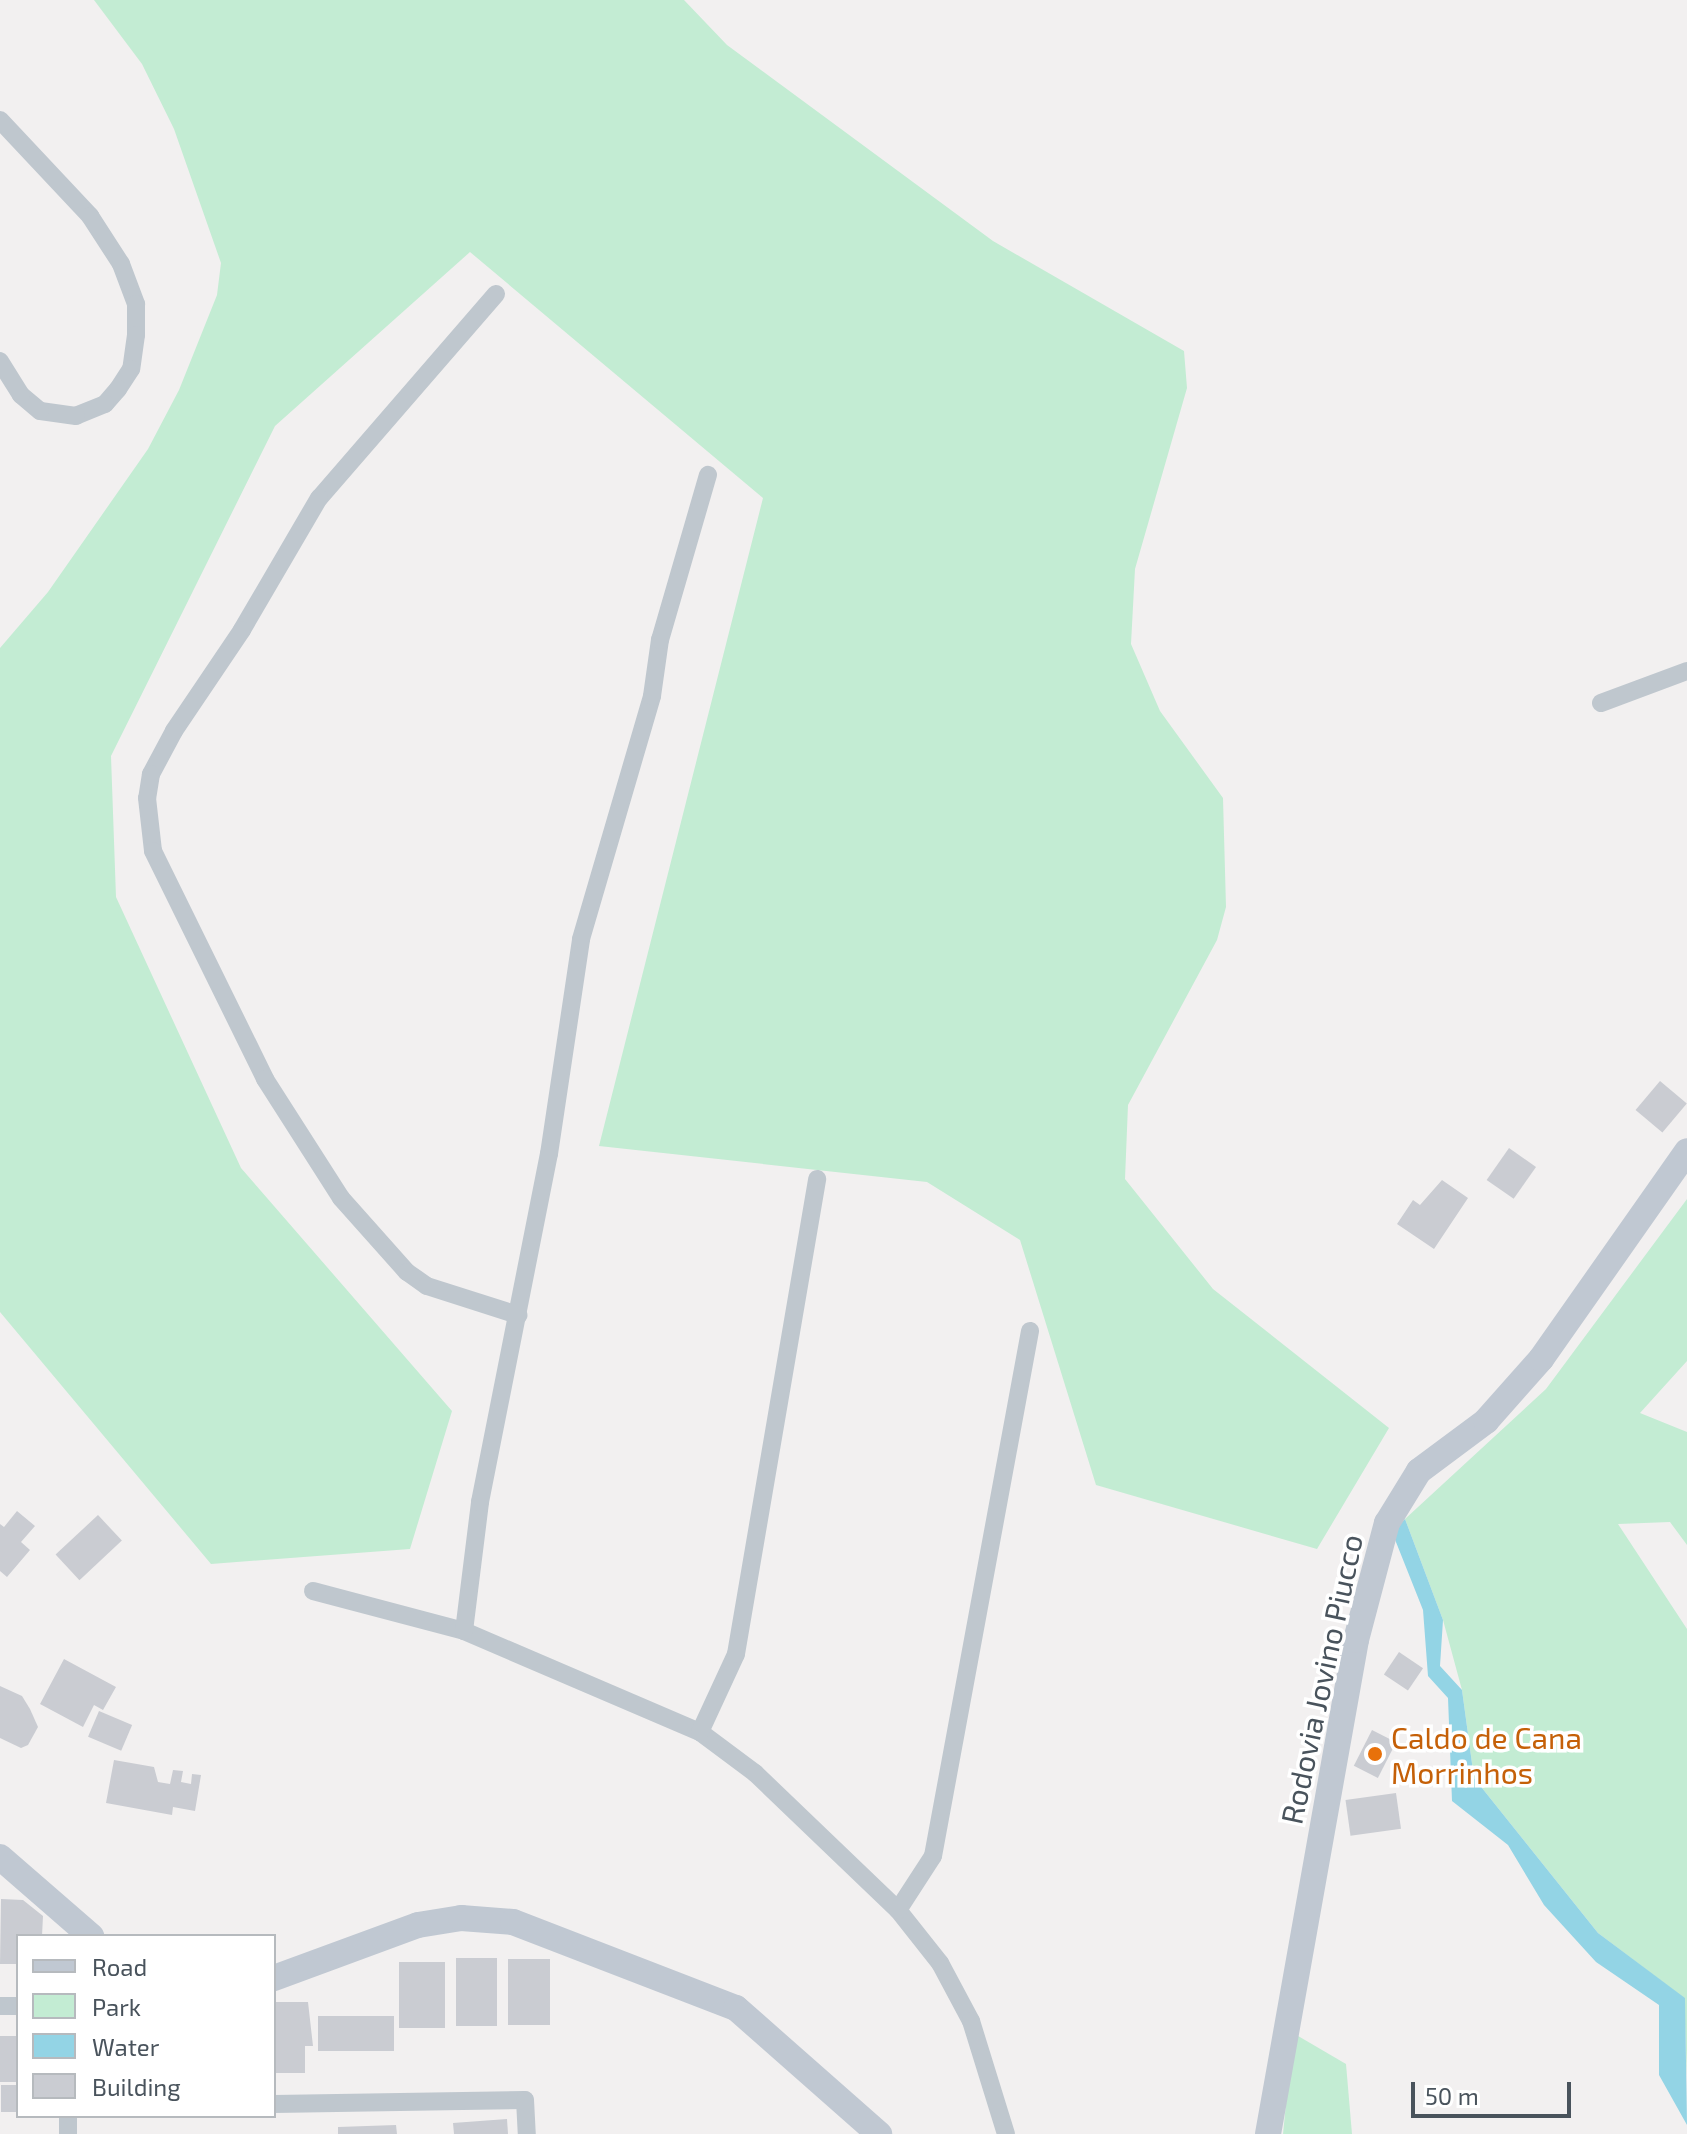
<!DOCTYPE html>
<html>
<head>
<meta charset="utf-8">
<style>
	body { margin:0 }
	#map { position:relative; width:1687px; height:2134px; overflow:hidden; background:#f2f0f0; font-family:"Exo 2",sans-serif }
	div>[style] { position:absolute }
	.green>* { inset:0; background:#c3ecd3 }
	.water>* { inset:0; background:#93d4e5 }
	.building>* { inset:0; background:#caccd2; transform-origin:0 0 }
	.minor>* { height:18px; margin:-9px; padding:0 9px; transform-origin:9px; border-radius:9px; background:#bfc7ce }
	.secondary>* { height:26px; margin:-13px; padding:0 13px; transform-origin:13px; border-radius:13px; background:#c0c8d2 }
	.dots>* { width:22px; height:22px; translate:-50% -50%; box-sizing:border-box; border:4px solid #fff; border-radius:50% }
	span { translate:-50% -50%; white-space:nowrap; text-align:center; line-height:1.15; -webkit-text-stroke:7px #fff; paint-order:stroke }
	.street-label { font-size:30px; color:#49535c }
	.food-label { font-size:30px; color:#c56008 }
	.left { translate:0 -50%; text-align:left }
	.legend { position:absolute; left:16px; top:1934px; width:260px; height:184px; box-sizing:border-box; background:#fff; border:2px solid #b6babe; margin:0; padding:10px 14px; list-style:none; font-size:24px; color:#49535c }
	.legend li { display:flex; align-items:center; gap:16px; height:40px }
	.legend b { width:40px; border:2px solid #b6babe }
	.scale { position:absolute; left:1411px; top:2082px; width:160px; height:36px; box-sizing:border-box; border:4px solid #49535c; border-top:0; padding-left:10px; font-size:24px; line-height:28px; white-space:nowrap; color:#49535c; -webkit-text-stroke:6px #fff; paint-order:stroke }
</style>
</head>
<body>
<div id="map">
	<div class="green">
		<div style="clip-path:polygon(94px 0,684px 0,727px 45px,993px 241px,1184px 351px,1187px 388px,1135px 569px,1131px 644px,1160px 711px,1223px 798px,1226px 907px,1217px 940px,1128px 1105px,1125px 1179px,1213px 1289px,1389px 1428px,1317px 1549px,1096px 1485px,1020px 1240px,927px 1182px,599px 1146px,763px 498px,470px 252px,275px 426px,111px 756px,116px 897px,241px 1168px,452px 1411px,410px 1549px,211px 1564px,0 1312px,0 648px,48px 592px,148px 449px,179px 390px,217px 295px,221px 263px,174px 129px,142px 64px)"></div>
		<div style="clip-path:polygon(1687px 1199px,1687px 1361px,1640px 1413px,1687px 1432px,1687px 1545px,1670px 1522px,1618px 1524px,1687px 1629px,1687px 2076px,1684px 1998px,1598px 1933px,1474px 1778px,1462px 1690px,1443px 1620px,1405px 1519px,1546px 1389px)"></div>
		<div style="clip-path:polygon(1293px 2033px,1346px 2064px,1352px 2134px,1283px 2134px)"></div>
	</div>
	<div class="water">
		<div style="clip-path:polygon(1405px 1519px,1443px 1620px,1440px 1666px,1462px 1690px,1474px 1778px,1598px 1933px,1685px 1998px,1687px 2125px,1659px 2075px,1659px 2005px,1596px 1962px,1544px 1905px,1508px 1845px,1452px 1801px,1448px 1698px,1428px 1676px,1423px 1610px,1392px 1532px)"></div>
	</div>
	<div class="building">
		<div style="left:1660px;top:1081px;width:35px;height:38px;rotate:40deg"></div>
		<div style="left:1509px;top:1148px;width:33px;height:39px;rotate:35deg"></div>
		<div style="clip-path:polygon(1442px 1180px,1468px 1198px,1434px 1249px,1397px 1224px,1413px 1200px,1420px 1205px)"></div>
		<div style="clip-path:polygon(17px 1511px,35px 1526px,21px 1542px,30px 1550px,7px 1577px,0 1571px,0 1524px,4px 1527px)"></div>
		<div style="left:98px;top:1515px;width:35px;height:58px;rotate:47deg"></div>
		<div style="left:1399px;top:1652px;width:29px;height:27px;rotate:34deg"></div>
		<div style="clip-path:polygon(64px 1659px,116px 1687px,103px 1710px,94px 1705px,83px 1727px,40px 1704px)"></div>
		<div style="clip-path:polygon(0 1686px,22px 1696px,30px 1709px,38px 1727px,28px 1745px,21px 1748px,0 1738px)"></div>
		<div style="left:99px;top:1711px;width:36px;height:28px;rotate:23deg"></div>
		<div style="left:1372px;top:1730px;width:27px;height:40px;rotate:27deg"></div>
		<div style="clip-path:polygon(114px 1760px,154px 1767px,158px 1782px,170px 1784px,173px 1770px,183px 1771px,181px 1782px,191px 1784px,192px 1774px,201px 1775px,195px 1811px,173px 1807px,172px 1815px,106px 1803px)"></div>
		<div style="left:1396px;top:1793px;width:36px;height:51px;rotate:82deg"></div>
		<div style="clip-path:polygon(1px 1899px,23px 1900px,43px 1916px,42px 1936px,18px 1936px,18px 1964px,0 1964px)"></div>
		<div style="left:456px;top:1958px;width:41px;height:68px"></div>
		<div style="left:508px;top:1959px;width:42px;height:66px"></div>
		<div style="left:399px;top:1962px;width:46px;height:66px"></div>
		<div style="clip-path:polygon(274px 2002px,308px 2002px,313px 2046px,305px 2046px,305px 2073px,274px 2073px)"></div>
		<div style="left:318px;top:2016px;width:76px;height:35px"></div>
		<div style="left:0;top:2036px;width:18px;height:46px"></div>
		<div style="left:1px;top:2085px;width:17px;height:27px"></div>
		<div style="clip-path:polygon(507px 2119px,508px 2134px,454px 2134px,453px 2123px)"></div>
		<div style="clip-path:polygon(396px 2125px,397px 2134px,338px 2134px,338px 2127px)"></div>
	</div>
	<div class="minor">
		<div style="left:0;top:120px;width:132px;rotate:46.8deg"></div>
		<div style="left:90px;top:216px;width:57px;rotate:57.1deg"></div>
		<div style="left:121px;top:264px;width:43px;rotate:69.4deg"></div>
		<div style="left:136px;top:304px;width:31px;rotate:90deg"></div>
		<div style="left:136px;top:335px;width:34px;rotate:98deg"></div>
		<div style="left:131px;top:369px;width:24px;rotate:123deg"></div>
		<div style="left:118px;top:389px;width:20px;rotate:131deg"></div>
		<div style="left:105px;top:404px;width:31px;rotate:158deg"></div>
		<div style="left:76px;top:416px;width:36px;rotate:-172deg"></div>
		<div style="left:40px;top:411px;width:25px;rotate:-140deg"></div>
		<div style="left:21px;top:395px;width:40px;rotate:-122deg"></div>
		<div style="left:496px;top:294px;width:270px;rotate:130.9deg"></div>
		<div style="left:319px;top:498px;width:153px;rotate:120.3deg"></div>
		<div style="left:242px;top:630px;width:122px;rotate:124deg"></div>
		<div style="left:174px;top:731px;width:49px;rotate:118.1deg"></div>
		<div style="left:151px;top:774px;width:24px;rotate:99deg"></div>
		<div style="left:147px;top:798px;width:53px;rotate:83.5deg"></div>
		<div style="left:153px;top:851px;width:254px;rotate:63.8deg"></div>
		<div style="left:265px;top:1079px;width:141px;rotate:57.4deg"></div>
		<div style="left:341px;top:1198px;width:99px;rotate:48.3deg"></div>
		<div style="left:407px;top:1272px;width:24px;rotate:35deg"></div>
		<div style="left:427px;top:1286px;width:96px;rotate:17.7deg"></div>
		<div style="left:1601px;top:703px;width:92px;rotate:-20.4deg"></div>
		<div style="left:313px;top:1591px;width:156px;rotate:14.8deg"></div>
		<div style="left:464px;top:1631px;width:257px;rotate:23.2deg"></div>
		<div style="left:700px;top:1732px;width:69px;rotate:36.7deg"></div>
		<div style="left:755px;top:1773px;width:198px;rotate:43.8deg"></div>
		<div style="left:898px;top:1910px;width:68px;rotate:51.6deg"></div>
		<div style="left:940px;top:1963px;width:66px;rotate:61.9deg"></div>
		<div style="left:971px;top:2021px;width:118px;rotate:72.8deg"></div>
		<div style="left:464px;top:1631px;width:130px;rotate:-82.9deg"></div>
		<div style="left:480px;top:1502px;width:355px;rotate:-78.8deg"></div>
		<div style="left:549px;top:1154px;width:217px;rotate:-81.5deg"></div>
		<div style="left:581px;top:939px;width:253px;rotate:-73.7deg"></div>
		<div style="left:652px;top:696px;width:57px;rotate:-81.9deg"></div>
		<div style="left:660px;top:640px;width:172px;rotate:-73.8deg"></div>
		<div style="left:700px;top:1732px;width:86px;rotate:-65.2deg"></div>
		<div style="left:736px;top:1654px;width:482px;rotate:-80.3deg"></div>
		<div style="left:898px;top:1910px;width:64px;rotate:-57.1deg"></div>
		<div style="left:933px;top:1856px;width:534px;rotate:-79.53deg"></div>
		<div style="left:0;top:2006px;width:18px"></div>
		<div style="left:274px;top:2104px;width:251px;rotate:-0.9deg"></div>
		<div style="left:525px;top:2100px;width:34px;rotate:87deg"></div>
		<div style="left:68px;top:2134px;width:18px;rotate:-90deg"></div>
	</div>
	<div class="secondary">
		<div style="left:0;top:1857px;width:121px;rotate:41deg"></div>
		<div style="left:274px;top:1978px;width:153px;rotate:-20.2deg"></div>
		<div style="left:418px;top:1925px;width:44px;rotate:-9.2deg"></div>
		<div style="left:461px;top:1918px;width:52px;rotate:4.4deg"></div>
		<div style="left:513px;top:1922px;width:239px;rotate:21.1deg"></div>
		<div style="left:736px;top:2008px;width:191px;rotate:41.4deg"></div>
		<div style="left:1268px;top:2134px;width:502px;rotate:-79.9deg"></div>
		<div style="left:1356px;top:1640px;width:121px;rotate:-75.2deg"></div>
		<div style="left:1387px;top:1523px;width:61px;rotate:-58.4deg"></div>
		<div style="left:1419px;top:1471px;width:84px;rotate:-36.7deg"></div>
		<div style="left:1486px;top:1421px;width:83px;rotate:-48.4deg"></div>
		<div style="left:1541px;top:1359px;width:254px;rotate:-54.9deg"></div>
	</div>
	<div class="dots">
		<div style="left:1375px;top:1754px;background:#e8710a"></div>
	</div>
	<div class="street-label">
		<span style="left:1321px;top:1679px;rotate:-78deg">Rodovia Jovino Piucco</span>
	</div>
	<div class="food-label">
		<span class="left" style="left:1391px;top:1754px">Caldo de Cana<br>Morrinhos</span>
	</div>
	<ul class="legend">
	<li><b style="height:10px;background:#c0c8d2"></b>Road</li>
	<li><b style="height:22px;background:#c3ecd3"></b>Park</li>
	<li><b style="height:22px;background:#93d4e5"></b>Water</li>
	<li><b style="height:22px;background:#caccd2"></b>Building</li>
	</ul>
	<div class="scale">50 m</div>
</div>
</body>
</html>
